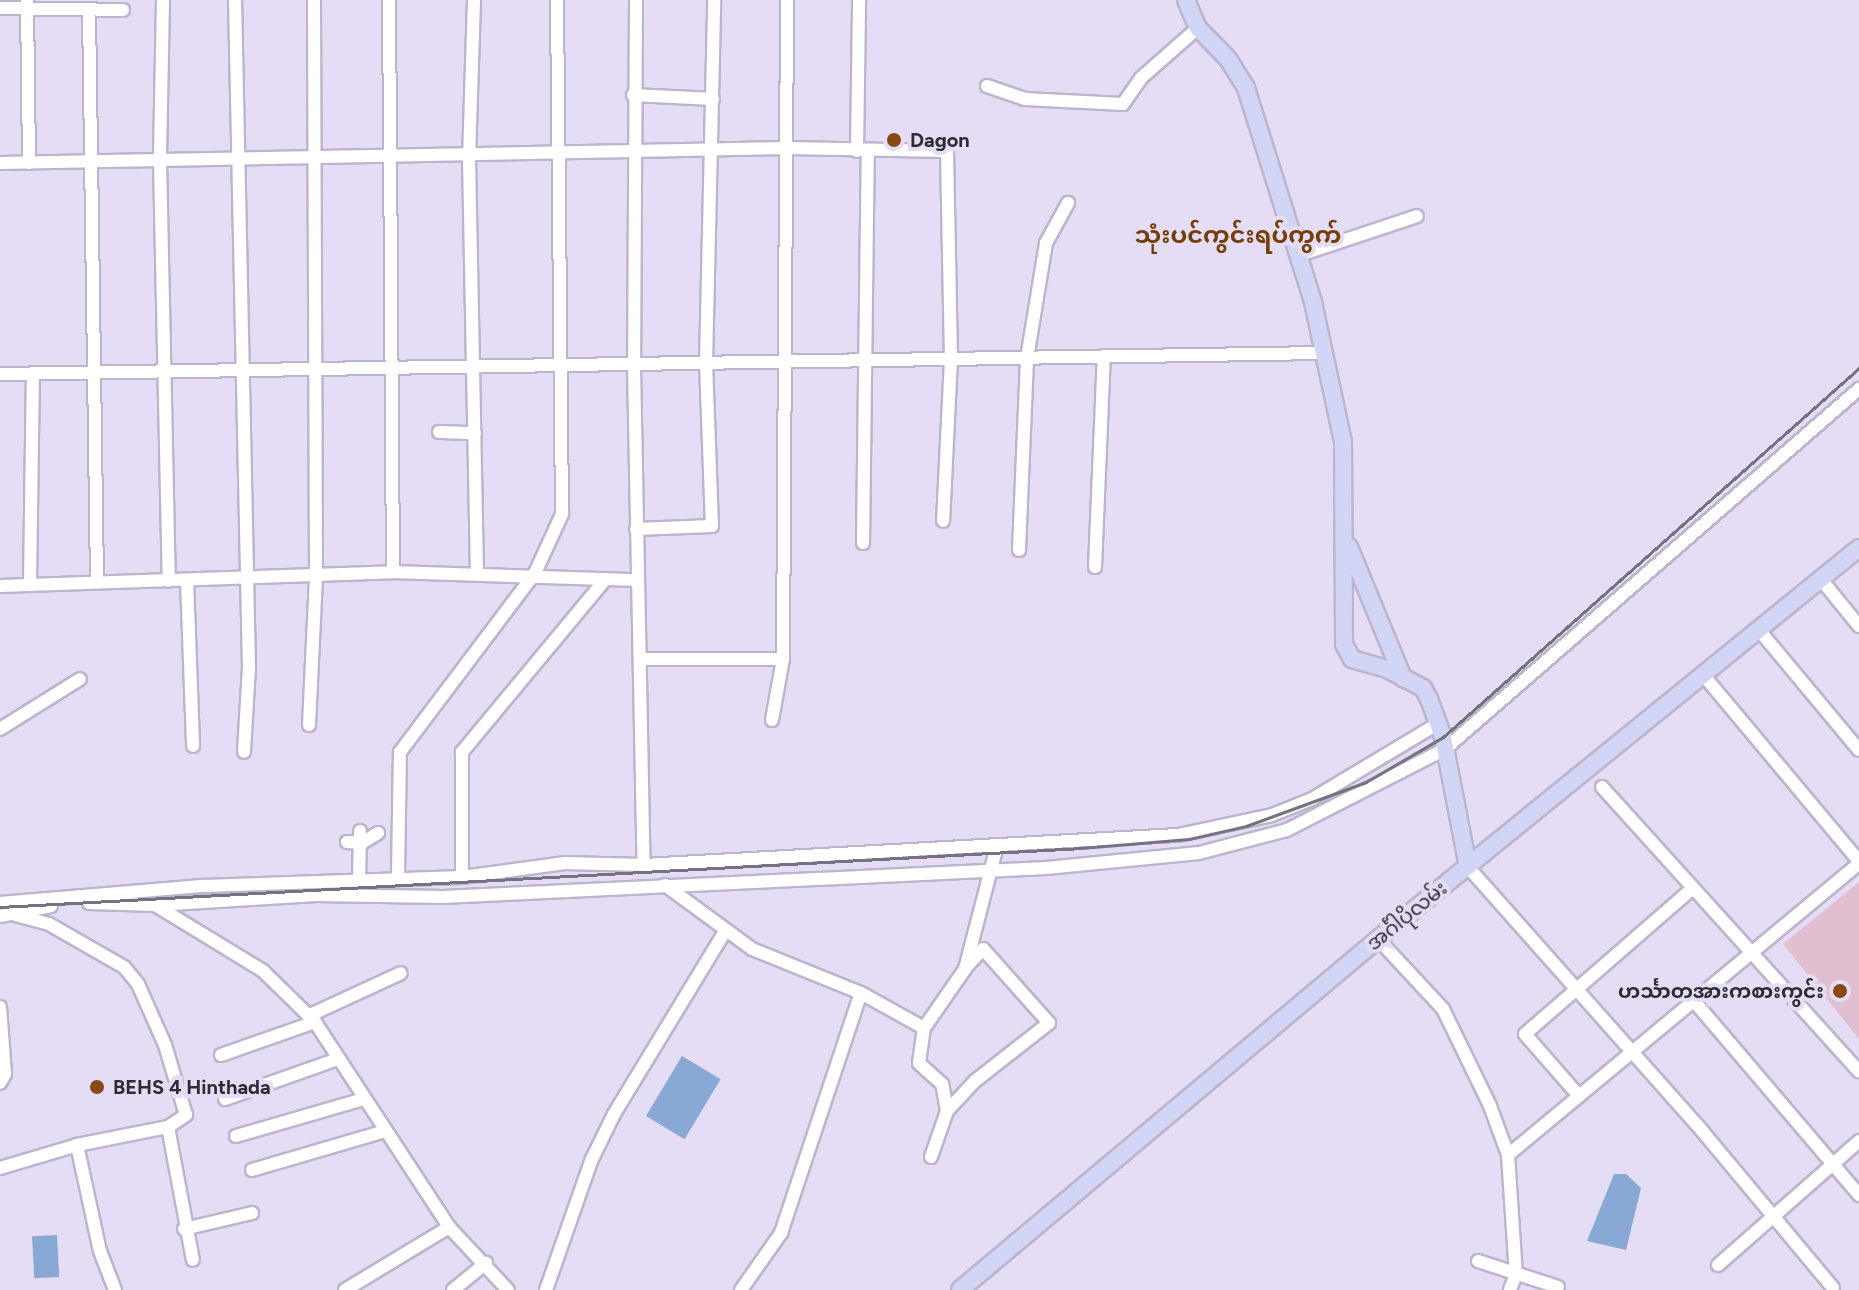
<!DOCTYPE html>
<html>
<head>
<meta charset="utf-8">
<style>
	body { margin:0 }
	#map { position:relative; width:1859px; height:1290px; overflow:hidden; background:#e5ddf5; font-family:Figtree,"Noto Sans Myanmar",sans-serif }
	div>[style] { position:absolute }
	.green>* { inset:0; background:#e2bfd0 }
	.water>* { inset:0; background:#88a9d4; transform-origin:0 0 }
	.roads { filter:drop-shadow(2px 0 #bdb5cc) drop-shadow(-2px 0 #bdb5cc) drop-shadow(0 2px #bdb5cc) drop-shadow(0 -2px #bdb5cc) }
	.minor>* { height:12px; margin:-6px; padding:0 6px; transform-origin:6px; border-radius:6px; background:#fff }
	.major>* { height:16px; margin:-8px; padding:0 8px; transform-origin:8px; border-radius:8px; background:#d1d6f6 }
	.rail>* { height:3px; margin:-1.5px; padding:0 1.5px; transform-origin:1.5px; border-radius:1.5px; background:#777281 }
	.dots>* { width:22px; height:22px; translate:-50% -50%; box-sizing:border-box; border:4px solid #e5ddf5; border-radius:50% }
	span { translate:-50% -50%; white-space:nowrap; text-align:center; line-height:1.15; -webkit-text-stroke:8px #e5ddf5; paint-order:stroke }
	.poi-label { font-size:20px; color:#2e2b34; font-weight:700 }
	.left { translate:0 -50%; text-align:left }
	.right { translate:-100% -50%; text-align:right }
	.street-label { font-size:20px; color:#2e2b34 }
	.quarter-label { font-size:24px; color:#763d05; font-weight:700 }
</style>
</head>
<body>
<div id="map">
	<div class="green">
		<div style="clip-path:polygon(1859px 882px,1859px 1039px,1783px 944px)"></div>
	</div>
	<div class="water">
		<div style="left:682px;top:1056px;width:45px;height:70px;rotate:31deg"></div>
		<div style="clip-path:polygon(1614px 1174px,1626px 1174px,1641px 1188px,1626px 1250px,1587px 1241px)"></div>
		<div style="left:57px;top:1235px;width:42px;height:25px;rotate:87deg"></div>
	</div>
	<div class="roads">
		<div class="minor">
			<div style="left:27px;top:0;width:163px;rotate:89.3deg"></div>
			<div style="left:163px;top:0;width:161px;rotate:91.1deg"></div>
			<div style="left:160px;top:161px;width:420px;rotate:88.8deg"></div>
			<div style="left:235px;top:0;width:667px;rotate:88.8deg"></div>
			<div style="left:249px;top:667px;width:85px;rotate:93.4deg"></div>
			<div style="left:389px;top:0;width:572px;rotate:89.6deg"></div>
			<div style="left:474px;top:0;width:158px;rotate:91.8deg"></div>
			<div style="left:469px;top:158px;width:416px;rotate:88.9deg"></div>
			<div style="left:636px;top:0;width:366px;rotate:90.3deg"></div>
			<div style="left:634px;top:366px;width:499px;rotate:88.9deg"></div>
			<div style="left:0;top:8px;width:123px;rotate:0.9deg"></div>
			<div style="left:89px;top:9px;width:573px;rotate:89.2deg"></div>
			<div style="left:987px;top:86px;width:40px;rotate:18.9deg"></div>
			<div style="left:1025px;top:99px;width:98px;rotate:2.9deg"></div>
			<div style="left:1123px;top:104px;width:32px;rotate:-55deg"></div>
			<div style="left:1141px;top:78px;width:76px;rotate:-41.3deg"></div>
			<div style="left:633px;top:95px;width:80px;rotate:2.9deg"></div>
			<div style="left:857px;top:151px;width:151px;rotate:-89.2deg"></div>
			<div style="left:0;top:163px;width:787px;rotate:-1.09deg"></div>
			<div style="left:787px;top:148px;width:160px;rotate:1.1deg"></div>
			<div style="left:947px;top:151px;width:208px;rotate:88.9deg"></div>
			<div style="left:951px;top:359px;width:162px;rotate:92.8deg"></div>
			<div style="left:1300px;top:255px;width:123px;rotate:-18.4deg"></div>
			<div style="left:0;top:374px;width:1326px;rotate:-0.91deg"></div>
			<div style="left:439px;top:432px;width:36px;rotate:2deg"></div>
			<div style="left:636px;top:529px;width:76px;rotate:-2.3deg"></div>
			<div style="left:712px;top:526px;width:163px;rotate:-92.1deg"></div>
			<div style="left:706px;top:363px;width:363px;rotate:-88.7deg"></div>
			<div style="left:863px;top:543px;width:391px;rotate:-89.3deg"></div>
			<div style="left:1019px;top:550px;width:192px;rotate:-87.6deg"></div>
			<div style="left:1027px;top:358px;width:117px;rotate:-80.6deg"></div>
			<div style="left:1046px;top:243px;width:46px;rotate:-61.2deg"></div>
			<div style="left:1095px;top:567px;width:211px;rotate:-87.6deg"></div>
			<div style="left:1820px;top:578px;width:62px;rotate:50.9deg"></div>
			<div style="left:187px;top:580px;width:166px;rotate:87.9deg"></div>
			<div style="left:30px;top:584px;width:209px;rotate:-89.2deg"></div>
			<div style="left:0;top:586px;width:393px;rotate:-2deg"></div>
			<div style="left:393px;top:572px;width:245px;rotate:1.9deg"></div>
			<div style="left:1759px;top:630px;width:156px;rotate:50.2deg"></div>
			<div style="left:640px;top:659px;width:143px"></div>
			<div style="left:1705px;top:677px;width:240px;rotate:50.1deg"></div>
			<div style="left:772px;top:720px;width:62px;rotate:-79.8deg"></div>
			<div style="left:783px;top:659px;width:659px;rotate:-89.65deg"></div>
			<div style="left:309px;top:725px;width:149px;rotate:-87.3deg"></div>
			<div style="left:316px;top:576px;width:576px;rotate:-90.2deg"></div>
			<div style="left:0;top:729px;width:94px;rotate:-32deg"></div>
			<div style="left:1602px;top:787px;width:383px;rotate:47.9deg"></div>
			<div style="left:347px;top:842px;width:15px;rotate:4deg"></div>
			<div style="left:362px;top:843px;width:19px;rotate:-32deg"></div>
			<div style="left:1468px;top:867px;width:354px;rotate:48.4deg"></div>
			<div style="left:1703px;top:1132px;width:203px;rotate:50.2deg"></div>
			<div style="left:398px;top:876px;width:124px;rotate:-89.1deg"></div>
			<div style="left:400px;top:752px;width:224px;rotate:-53deg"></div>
			<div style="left:535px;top:573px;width:65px;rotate:-65.4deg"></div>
			<div style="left:562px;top:514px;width:514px;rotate:-90.56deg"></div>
			<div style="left:462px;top:877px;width:125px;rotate:-90deg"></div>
			<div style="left:462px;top:752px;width:221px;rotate:-50.3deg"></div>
			<div style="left:359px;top:880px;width:49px;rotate:-88.8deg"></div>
			<div style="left:665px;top:885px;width:108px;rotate:36.3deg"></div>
			<div style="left:752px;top:949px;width:118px;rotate:22deg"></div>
			<div style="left:861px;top:993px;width:72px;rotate:29.1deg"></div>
			<div style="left:0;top:903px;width:205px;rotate:-4.8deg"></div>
			<div style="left:204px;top:886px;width:258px;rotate:-2deg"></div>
			<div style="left:462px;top:877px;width:104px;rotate:-7.7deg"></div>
			<div style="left:565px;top:863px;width:79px;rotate:1.5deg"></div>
			<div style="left:644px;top:865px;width:535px;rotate:-3.22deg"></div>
			<div style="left:1178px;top:835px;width:96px;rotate:-12deg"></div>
			<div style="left:1272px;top:815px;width:43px;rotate:-21.8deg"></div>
			<div style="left:1312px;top:799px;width:148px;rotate:-30.9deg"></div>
			<div style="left:89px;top:903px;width:66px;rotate:1.7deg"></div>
			<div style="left:155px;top:905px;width:127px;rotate:31.4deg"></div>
			<div style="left:263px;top:971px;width:73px;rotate:44.4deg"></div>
			<div style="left:315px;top:1022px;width:245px;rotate:56.8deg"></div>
			<div style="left:449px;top:1227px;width:86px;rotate:46.9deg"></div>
			<div style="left:155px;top:905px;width:161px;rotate:-3.6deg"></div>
			<div style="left:316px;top:895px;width:127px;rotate:0.9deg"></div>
			<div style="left:443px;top:897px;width:604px;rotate:-2.75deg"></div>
			<div style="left:1046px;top:868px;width:154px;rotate:-5.6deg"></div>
			<div style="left:1199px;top:853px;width:91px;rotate:-14.6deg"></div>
			<div style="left:1287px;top:830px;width:178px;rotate:-27.1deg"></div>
			<div style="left:1445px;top:749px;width:549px;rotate:-41.01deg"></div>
			<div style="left:0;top:916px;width:52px;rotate:-11.1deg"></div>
			<div style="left:1378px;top:939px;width:96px;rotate:47.1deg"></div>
			<div style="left:1443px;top:1009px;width:108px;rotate:64.1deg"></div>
			<div style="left:1490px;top:1106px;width:52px;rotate:69.8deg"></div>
			<div style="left:1508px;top:1155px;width:119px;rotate:86.2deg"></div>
			<div style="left:1516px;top:1274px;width:17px;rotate:111deg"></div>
			<div style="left:1694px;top:1001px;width:255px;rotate:49.6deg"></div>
			<div style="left:0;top:1007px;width:67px;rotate:85.7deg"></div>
			<div style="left:5px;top:1074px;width:10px;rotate:119deg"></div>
			<div style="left:308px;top:1016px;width:102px;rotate:-24.8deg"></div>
			<div style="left:221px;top:1055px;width:100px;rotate:-19.3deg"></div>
			<div style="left:1579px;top:1096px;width:82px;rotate:-131.1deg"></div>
			<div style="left:1525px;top:1034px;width:221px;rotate:-41deg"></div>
			<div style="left:225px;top:1099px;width:120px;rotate:-19.5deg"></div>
			<div style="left:947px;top:1111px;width:41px;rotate:-47deg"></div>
			<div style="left:975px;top:1081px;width:94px;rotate:-38.1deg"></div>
			<div style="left:1049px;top:1023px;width:99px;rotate:-131.7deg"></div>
			<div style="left:983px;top:949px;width:26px;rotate:133deg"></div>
			<div style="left:168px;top:1127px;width:135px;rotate:79.4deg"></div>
			<div style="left:236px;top:1136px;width:132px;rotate:-16.2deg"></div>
			<div style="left:77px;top:1145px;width:108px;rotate:77.8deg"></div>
			<div style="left:100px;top:1251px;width:42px;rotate:69deg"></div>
			<div style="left:1508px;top:1155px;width:456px;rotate:-39.7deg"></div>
			<div style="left:931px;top:1157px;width:49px;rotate:-70.8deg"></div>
			<div style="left:947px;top:1111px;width:27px;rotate:-100deg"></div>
			<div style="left:942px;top:1084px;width:31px;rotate:-138deg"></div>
			<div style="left:919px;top:1063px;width:35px;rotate:-82deg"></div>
			<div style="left:924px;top:1028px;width:72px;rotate:-55.2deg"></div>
			<div style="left:965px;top:969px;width:127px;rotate:-75.4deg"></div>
			<div style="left:0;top:1168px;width:80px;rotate:-16.6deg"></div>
			<div style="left:77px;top:1145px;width:93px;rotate:-11.2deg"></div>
			<div style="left:168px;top:1127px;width:22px;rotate:-34deg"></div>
			<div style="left:186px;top:1115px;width:73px;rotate:-106.7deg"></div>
			<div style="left:165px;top:1045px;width:67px;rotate:-113.9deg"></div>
			<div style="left:138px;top:984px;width:22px;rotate:-129deg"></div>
			<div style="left:124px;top:967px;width:86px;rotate:-150.2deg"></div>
			<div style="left:49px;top:924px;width:34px;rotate:-165deg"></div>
			<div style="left:252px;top:1170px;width:139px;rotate:-16.3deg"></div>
			<div style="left:184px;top:1229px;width:70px;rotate:-13.2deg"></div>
			<div style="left:1478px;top:1261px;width:84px;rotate:18deg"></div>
			<div style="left:1718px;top:1265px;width:188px;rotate:-41.3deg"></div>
			<div style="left:345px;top:1290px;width:122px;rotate:-31.2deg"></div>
			<div style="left:453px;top:1290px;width:43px;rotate:-39.3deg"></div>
			<div style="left:546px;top:1290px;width:139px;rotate:-70.7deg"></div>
			<div style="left:592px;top:1159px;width:50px;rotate:-63.9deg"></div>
			<div style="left:614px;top:1114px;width:212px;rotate:-58.7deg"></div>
			<div style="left:741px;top:1290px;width:70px;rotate:-54.9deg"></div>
			<div style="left:781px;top:1233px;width:253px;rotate:-71.6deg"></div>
		</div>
		<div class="major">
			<div style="left:1186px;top:0;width:30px;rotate:67deg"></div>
			<div style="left:1198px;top:28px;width:43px;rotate:45.9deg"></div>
			<div style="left:1228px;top:59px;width:34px;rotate:58deg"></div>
			<div style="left:1246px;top:88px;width:224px;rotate:72.6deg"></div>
			<div style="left:1313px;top:302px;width:143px;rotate:77.9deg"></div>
			<div style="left:1343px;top:442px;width:202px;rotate:89.7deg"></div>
			<div style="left:1344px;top:644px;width:17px;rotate:62deg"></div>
			<div style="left:1352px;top:659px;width:36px;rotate:16deg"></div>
			<div style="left:1387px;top:669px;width:41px;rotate:27.8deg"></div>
			<div style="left:1423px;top:688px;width:13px;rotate:61deg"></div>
			<div style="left:1429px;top:699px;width:40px;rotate:69.8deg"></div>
			<div style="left:1443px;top:737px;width:132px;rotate:79.1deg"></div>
			<div style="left:1349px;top:547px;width:142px;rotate:67.6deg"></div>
			<div style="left:960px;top:1290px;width:546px;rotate:-40.02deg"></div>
			<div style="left:1378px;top:939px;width:620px;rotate:-39.11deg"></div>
		</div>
	</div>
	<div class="rail">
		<div style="left:0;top:907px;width:1083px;rotate:-3.12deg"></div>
		<div style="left:1081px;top:848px;width:108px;rotate:-4.8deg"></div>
		<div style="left:1189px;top:839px;width:58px;rotate:-12.8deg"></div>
		<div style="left:1246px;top:826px;width:128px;rotate:-20.1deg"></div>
		<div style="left:1366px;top:782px;width:89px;rotate:-30.3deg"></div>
		<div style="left:1443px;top:737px;width:556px;rotate:-41.57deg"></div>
	</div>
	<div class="dots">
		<div style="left:894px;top:140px;background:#89490f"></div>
		<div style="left:1840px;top:991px;background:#89490f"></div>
		<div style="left:97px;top:1087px;background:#89490f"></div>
	</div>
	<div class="poi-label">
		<span class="left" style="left:910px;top:140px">Dagon</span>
		<span class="right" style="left:1824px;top:991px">ဟင်္သာတအားကစားကွင်း</span>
		<span class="left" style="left:113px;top:1087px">BEHS 4 Hinthada</span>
	</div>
	<div class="street-label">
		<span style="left:1407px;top:916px;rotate:-39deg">အင်္ဂါပိုလမ်း</span>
	</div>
	<div class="quarter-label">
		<span style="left:1238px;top:235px">သုံးပင်ကွင်းရပ်ကွက်</span>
	</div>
</div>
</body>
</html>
